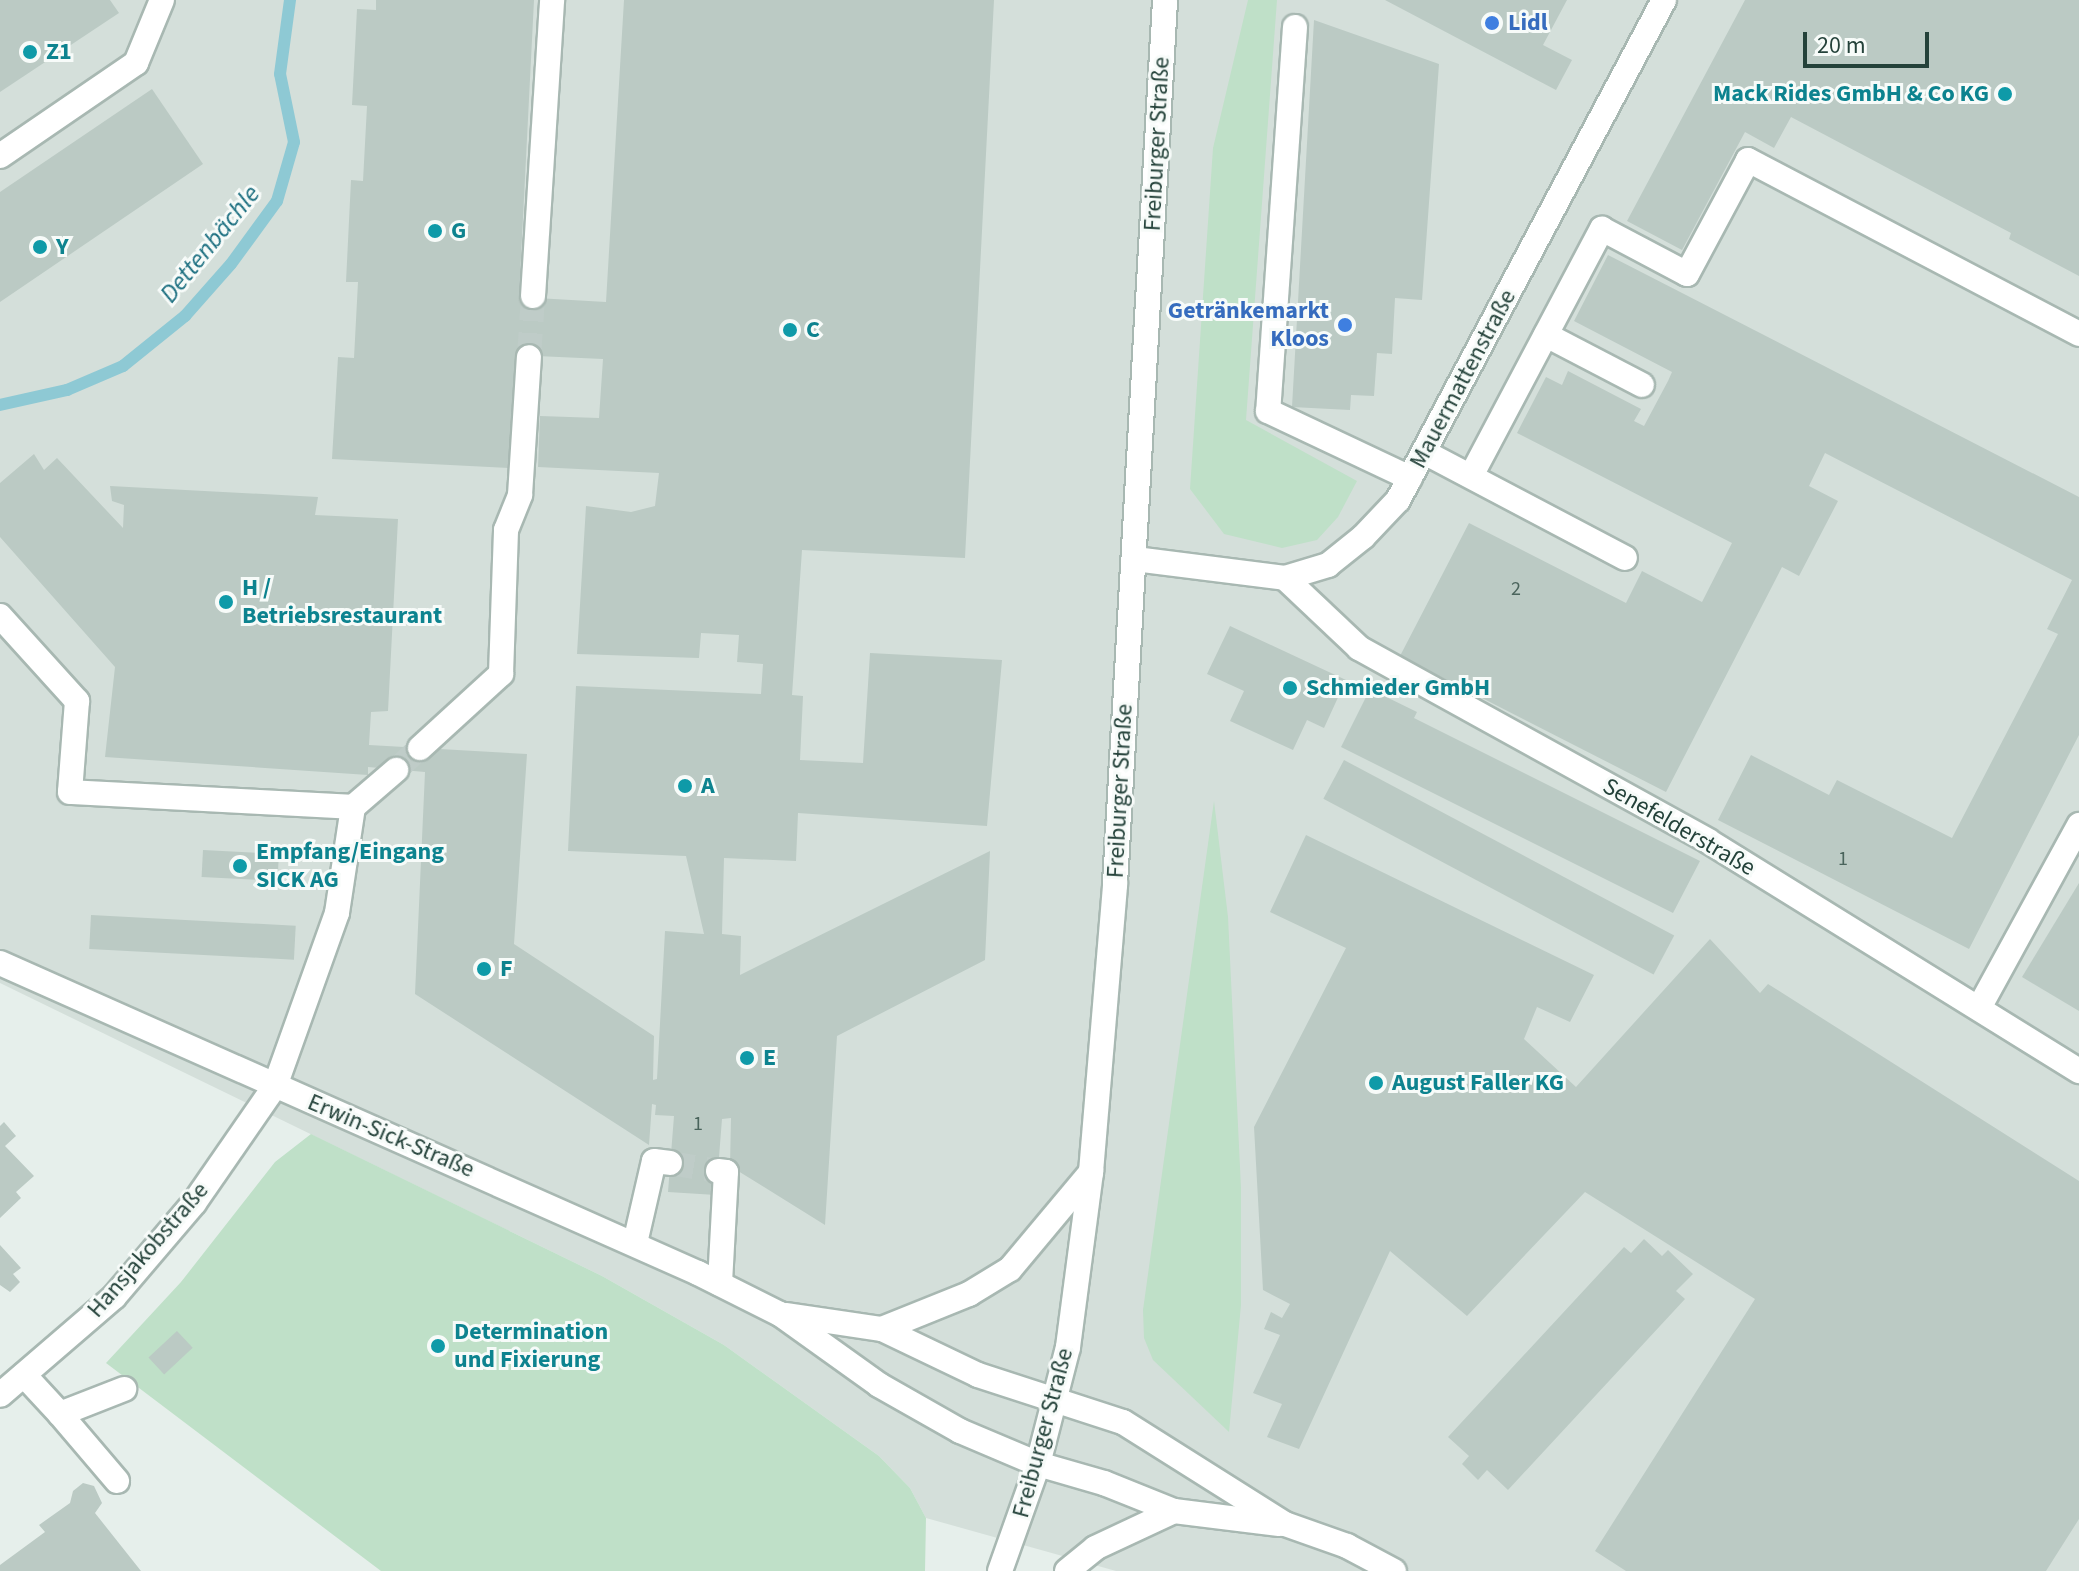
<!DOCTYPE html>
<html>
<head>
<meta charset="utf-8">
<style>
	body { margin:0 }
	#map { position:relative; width:2079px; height:1571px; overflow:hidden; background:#e6efeb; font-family:"Source Sans 3",sans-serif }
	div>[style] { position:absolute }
	.built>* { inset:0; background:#d4dfda }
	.green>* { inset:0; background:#bfe0c8 }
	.stream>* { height:12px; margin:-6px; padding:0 6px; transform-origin:6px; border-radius:6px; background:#8ec9d4 }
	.building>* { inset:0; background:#bbcac4; transform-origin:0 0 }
	.minor-tunnel>* { height:24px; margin-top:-12px; transform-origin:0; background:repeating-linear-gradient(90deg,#bfccc8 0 24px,transparent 0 36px) }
	.roads { filter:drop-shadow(2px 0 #a8b8b2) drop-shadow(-2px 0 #a8b8b2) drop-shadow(0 2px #a8b8b2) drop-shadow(0 -2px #a8b8b2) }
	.minor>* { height:24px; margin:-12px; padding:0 12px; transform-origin:12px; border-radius:12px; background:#fff }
	.dots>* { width:22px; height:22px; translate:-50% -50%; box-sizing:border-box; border:4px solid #f7fbf9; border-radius:50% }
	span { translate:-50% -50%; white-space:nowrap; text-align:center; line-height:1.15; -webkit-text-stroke:6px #f7fbf9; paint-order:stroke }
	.number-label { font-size:20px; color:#4a645c }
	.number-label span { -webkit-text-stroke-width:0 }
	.shop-label { font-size:24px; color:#366cbe; font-weight:700 }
	.left { translate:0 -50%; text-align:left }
	.right { translate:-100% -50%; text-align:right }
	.culture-label { font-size:24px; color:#0d838f; font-weight:700 }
	.street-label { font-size:24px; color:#24423a }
	.water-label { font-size:26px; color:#1c6f80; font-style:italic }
	.scale { position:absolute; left:1803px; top:32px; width:126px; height:36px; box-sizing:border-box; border:4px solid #24423a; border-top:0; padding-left:10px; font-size:24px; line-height:28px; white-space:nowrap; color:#24423a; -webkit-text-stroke:6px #f7fbf9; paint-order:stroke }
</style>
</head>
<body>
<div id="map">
	<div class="built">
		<div style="clip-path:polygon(0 0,2079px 0,2079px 1571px,1116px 1571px,926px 1518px,910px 1488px,879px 1456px,724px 1345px,602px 1276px,0 983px)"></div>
	</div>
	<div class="green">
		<div style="clip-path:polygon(1248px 0,1277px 0,1246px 420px,1357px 481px,1338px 517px,1317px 540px,1282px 548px,1224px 534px,1190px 489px,1213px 148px)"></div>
		<div style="clip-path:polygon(1214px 801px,1228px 917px,1241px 1188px,1241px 1305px,1229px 1432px,1153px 1360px,1144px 1338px,1143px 1310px)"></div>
		<div style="clip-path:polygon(311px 1134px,602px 1276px,724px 1345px,879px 1456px,910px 1488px,926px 1518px,925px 1571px,381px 1571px,106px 1363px,181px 1282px,275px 1162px)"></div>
	</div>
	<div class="stream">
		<div style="left:0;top:405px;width:69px;rotate:-12.6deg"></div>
		<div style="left:67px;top:390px;width:61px;rotate:-23.2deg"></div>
		<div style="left:123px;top:366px;width:80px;rotate:-38.9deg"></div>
		<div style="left:185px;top:316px;width:69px;rotate:-48.5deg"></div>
		<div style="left:231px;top:264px;width:78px;rotate:-53.9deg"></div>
		<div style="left:277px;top:201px;width:61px;rotate:-73.9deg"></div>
		<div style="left:294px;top:142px;width:69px;rotate:-101.6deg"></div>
		<div style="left:280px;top:74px;width:75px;rotate:-82.3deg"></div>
	</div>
	<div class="building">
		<div style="clip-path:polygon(0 0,110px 0,119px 13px,0 92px)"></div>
		<div style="clip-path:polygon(376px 0,534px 0,519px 297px,606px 302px,624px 0,994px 0,965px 558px,802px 550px,792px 695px,803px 696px,800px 760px,863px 763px,870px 653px,1002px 660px,987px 826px,798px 813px,796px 861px,724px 858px,722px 934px,741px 936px,740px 975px,990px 851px,985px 960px,837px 1036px,825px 1225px,730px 1166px,731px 1118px,722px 1119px,716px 1195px,668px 1192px,674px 1116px,655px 1115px,656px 1105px,652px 1104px,649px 1145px,415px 994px,425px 772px,368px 767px,368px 775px,105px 757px,115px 667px,0 537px,0 483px,34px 454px,44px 470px,57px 458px,123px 528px,124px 505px,112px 501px,110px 486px,318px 497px,315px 515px,398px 519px,388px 711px,371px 712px,369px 745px,527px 754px,514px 944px,654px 1036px,653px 1080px,657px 1079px,665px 931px,704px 934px,686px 856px,568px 851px,576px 686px,761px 694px,763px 664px,737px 662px,739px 635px,701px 633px,699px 658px,577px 654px,586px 506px,631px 512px,655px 506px,659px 473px,538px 467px,540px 416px,599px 418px,603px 359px,515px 355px,509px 468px,332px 459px,338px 357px,354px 358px,358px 282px,346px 282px,351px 180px,363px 181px,367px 106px,352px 105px,357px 9px,376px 10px)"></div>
		<div style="clip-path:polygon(1385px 0,1567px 0,1543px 45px,1572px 60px,1556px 90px)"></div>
		<div style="clip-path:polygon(1745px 0,2079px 0,2079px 276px,2009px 239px,2011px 233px,1791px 117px,1774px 148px,1745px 132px,1682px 250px,1627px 221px)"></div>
		<div style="clip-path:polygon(1314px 20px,1439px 64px,1422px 300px,1395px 298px,1392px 354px,1377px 353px,1374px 396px,1351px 395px,1350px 410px,1292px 407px)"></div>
		<div style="clip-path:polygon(152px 89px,203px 164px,0 302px,0 192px)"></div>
		<div style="clip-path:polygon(1608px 255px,2079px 497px,2079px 735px,1969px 949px,1718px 820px,1751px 755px,1829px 795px,1837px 780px,1952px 838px,2058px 634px,2047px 629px,2072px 580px,1825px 453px,1809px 486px,1838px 501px,1799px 576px,1782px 567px,1666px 792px,1400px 656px,1469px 523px,1626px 603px,1642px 571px,1702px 602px,1732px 543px,1517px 433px,1546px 377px,1562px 385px,1568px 371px,1641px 409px,1634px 421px,1644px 426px,1668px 381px,1672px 372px,1574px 321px)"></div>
		<div style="clip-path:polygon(1230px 626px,1346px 680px,1324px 728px,1307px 720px,1293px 750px,1230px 721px,1244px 691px,1207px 674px)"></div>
		<div style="clip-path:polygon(1370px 689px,1417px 712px,1414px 718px,1700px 861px,1673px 913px,1341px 747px)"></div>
		<div style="left:1344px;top:760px;width:374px;height:44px;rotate:28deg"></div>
		<div style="clip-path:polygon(1306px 835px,1594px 975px,1570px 1022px,1537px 1007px,1524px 1039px,1576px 1087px,1710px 939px,1760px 993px,1768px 984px,2079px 1181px,2079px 1519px,2046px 1571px,1626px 1571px,1595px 1551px,1755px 1299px,1585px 1192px,1467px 1316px,1390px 1251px,1299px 1449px,1267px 1437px,1282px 1404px,1253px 1393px,1280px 1335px,1264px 1329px,1271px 1312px,1282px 1318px,1290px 1304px,1263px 1290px,1254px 1127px,1346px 948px,1270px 912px)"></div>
		<div style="left:203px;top:850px;width:76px;height:27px;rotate:3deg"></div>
		<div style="clip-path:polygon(2079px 883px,2079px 1011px,2022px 977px)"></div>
		<div style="left:91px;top:915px;width:205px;height:34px;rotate:3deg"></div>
		<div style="clip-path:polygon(4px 1122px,16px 1136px,5px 1146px,34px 1176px,16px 1192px,21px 1198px,0 1218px,0 1126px)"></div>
		<div style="clip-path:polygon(1644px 1239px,1662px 1256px,1668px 1250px,1693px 1274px,1676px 1291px,1685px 1299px,1508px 1490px,1487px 1470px,1478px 1480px,1462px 1464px,1469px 1456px,1448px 1437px,1624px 1247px,1631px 1253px)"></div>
		<div style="clip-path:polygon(0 1245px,21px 1268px,13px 1274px,20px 1282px,10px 1292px,0 1285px)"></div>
		<div style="left:177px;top:1331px;width:23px;height:39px;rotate:47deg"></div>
		<div style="clip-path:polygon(83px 1483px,94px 1486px,102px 1503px,95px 1513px,141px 1571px,0 1571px,0 1565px,45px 1532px,39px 1525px,70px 1503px,73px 1491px)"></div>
	</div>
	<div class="minor-tunnel">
		<div style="left:529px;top:357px;width:61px;rotate:-86.2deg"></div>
		<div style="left:396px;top:770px;width:33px;rotate:-43deg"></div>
		<div style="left:670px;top:1163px;width:49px;rotate:9.5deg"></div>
	</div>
	<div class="roads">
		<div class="minor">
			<div style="left:1295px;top:27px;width:385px;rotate:94deg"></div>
			<div style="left:1268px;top:411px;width:157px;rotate:25.3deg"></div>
			<div style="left:0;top:156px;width:165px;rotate:-34.4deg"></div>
			<div style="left:136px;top:63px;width:68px;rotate:-67.6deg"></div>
			<div style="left:533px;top:296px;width:297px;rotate:-86.3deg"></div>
			<div style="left:1546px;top:335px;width:108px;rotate:27.5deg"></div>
			<div style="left:1424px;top:452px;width:227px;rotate:27.8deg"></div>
			<div style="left:1471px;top:476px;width:280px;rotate:-62.1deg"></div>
			<div style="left:1602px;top:229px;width:96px;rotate:27.9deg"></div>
			<div style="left:1687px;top:274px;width:129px;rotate:-61.8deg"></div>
			<div style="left:1748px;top:160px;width:374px;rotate:27.7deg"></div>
			<div style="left:1135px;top:559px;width:151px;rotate:7.2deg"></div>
			<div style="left:1285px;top:578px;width:45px;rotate:-16.8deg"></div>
			<div style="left:1328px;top:565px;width:45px;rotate:-38.7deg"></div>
			<div style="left:1363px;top:537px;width:51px;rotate:-46.6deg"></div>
			<div style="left:1398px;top:500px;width:566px;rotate:-61.99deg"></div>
			<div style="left:1285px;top:578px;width:102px;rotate:43.4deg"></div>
			<div style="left:1359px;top:648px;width:399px;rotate:28.9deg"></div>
			<div style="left:1708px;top:841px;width:437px;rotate:31.8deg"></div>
			<div style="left:0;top:616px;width:115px;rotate:47.8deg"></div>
			<div style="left:77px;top:701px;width:91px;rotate:94.4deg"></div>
			<div style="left:70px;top:792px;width:283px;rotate:3deg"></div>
			<div style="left:353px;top:807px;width:107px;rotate:98.6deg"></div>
			<div style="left:337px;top:913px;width:184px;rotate:109.7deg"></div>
			<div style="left:275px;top:1086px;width:142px;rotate:124.7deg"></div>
			<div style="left:194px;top:1203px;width:123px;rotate:130.4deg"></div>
			<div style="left:114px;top:1297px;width:150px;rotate:139.3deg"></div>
			<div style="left:420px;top:748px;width:110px;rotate:-42.4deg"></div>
			<div style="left:501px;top:674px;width:144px;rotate:-88deg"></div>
			<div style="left:506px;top:530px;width:38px;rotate:-68deg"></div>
			<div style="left:520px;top:495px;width:138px;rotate:-86.3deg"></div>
			<div style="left:353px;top:807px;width:57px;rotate:-40.7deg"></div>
			<div style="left:0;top:963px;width:764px;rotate:23.95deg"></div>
			<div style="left:698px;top:1273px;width:92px;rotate:26.6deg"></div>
			<div style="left:780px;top:1314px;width:122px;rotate:35.6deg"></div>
			<div style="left:879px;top:1385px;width:93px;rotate:29.6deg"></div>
			<div style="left:960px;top:1431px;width:85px;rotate:22.9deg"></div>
			<div style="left:1038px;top:1464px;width:69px;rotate:16.1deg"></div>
			<div style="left:1104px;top:1483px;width:75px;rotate:21.8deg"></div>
			<div style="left:1979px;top:1008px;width:209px;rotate:-61.3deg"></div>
			<div style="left:718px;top:1171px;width:8px;rotate:7deg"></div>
			<div style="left:726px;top:1172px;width:112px;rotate:93.1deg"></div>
			<div style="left:635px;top:1243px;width:84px;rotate:-77deg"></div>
			<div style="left:654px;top:1161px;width:16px;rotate:7deg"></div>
			<div style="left:787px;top:1315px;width:96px;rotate:8.4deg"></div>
			<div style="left:882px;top:1329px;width:106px;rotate:25.6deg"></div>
			<div style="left:978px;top:1375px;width:152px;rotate:18deg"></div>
			<div style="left:1123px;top:1422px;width:191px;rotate:32.2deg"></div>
			<div style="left:1285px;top:1524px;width:66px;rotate:19.5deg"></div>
			<div style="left:1347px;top:1546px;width:53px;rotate:28deg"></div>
			<div style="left:882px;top:1329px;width:94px;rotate:-21.9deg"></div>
			<div style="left:969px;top:1294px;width:48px;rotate:-31.4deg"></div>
			<div style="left:1010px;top:1269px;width:126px;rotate:-50.1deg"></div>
			<div style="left:24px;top:1375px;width:53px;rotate:47.3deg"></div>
			<div style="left:60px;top:1414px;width:69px;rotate:-21.3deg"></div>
			<div style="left:60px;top:1414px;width:88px;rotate:49.6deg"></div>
			<div style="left:1000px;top:1571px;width:114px;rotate:-70.4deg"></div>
			<div style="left:1038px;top:1464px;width:121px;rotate:-75.6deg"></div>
			<div style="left:1068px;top:1347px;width:177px;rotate:-82.5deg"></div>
			<div style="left:1091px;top:1172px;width:289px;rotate:-85.2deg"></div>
			<div style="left:1115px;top:884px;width:885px;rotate:-86.76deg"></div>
			<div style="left:1067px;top:1571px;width:36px;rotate:-39deg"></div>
			<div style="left:1095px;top:1548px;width:87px;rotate:-25.1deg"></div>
			<div style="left:1174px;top:1511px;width:106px;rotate:7.1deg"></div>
		</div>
	</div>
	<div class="dots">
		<div style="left:1492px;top:23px;background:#3f7fe0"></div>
		<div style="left:30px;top:52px;background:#0f9aa8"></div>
		<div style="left:2005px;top:94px;background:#0f9aa8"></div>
		<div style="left:435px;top:231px;background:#0f9aa8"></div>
		<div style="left:40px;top:247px;background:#0f9aa8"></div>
		<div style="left:1345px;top:325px;background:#3f7fe0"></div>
		<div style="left:790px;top:330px;background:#0f9aa8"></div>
		<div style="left:226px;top:602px;background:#0f9aa8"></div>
		<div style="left:1290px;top:688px;background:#0f9aa8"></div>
		<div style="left:685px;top:786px;background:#0f9aa8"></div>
		<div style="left:240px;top:866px;background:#0f9aa8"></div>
		<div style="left:484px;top:969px;background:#0f9aa8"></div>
		<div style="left:747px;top:1058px;background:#0f9aa8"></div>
		<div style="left:1376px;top:1083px;background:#0f9aa8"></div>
		<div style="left:438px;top:1346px;background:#0f9aa8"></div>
	</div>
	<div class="number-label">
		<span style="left:1516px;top:589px">2</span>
		<span style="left:1843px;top:859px">1</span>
		<span style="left:698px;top:1124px">1</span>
	</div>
	<div class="shop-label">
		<span class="left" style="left:1508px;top:23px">Lidl</span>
		<span class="right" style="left:1329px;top:325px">Getränkemarkt<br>Kloos</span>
	</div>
	<div class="culture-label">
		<span class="left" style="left:46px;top:52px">Z1</span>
		<span class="right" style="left:1989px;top:94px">Mack Rides GmbH &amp; Co KG</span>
		<span class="left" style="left:451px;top:231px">G</span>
		<span class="left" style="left:56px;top:247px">Y</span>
		<span class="left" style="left:806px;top:330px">C</span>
		<span class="left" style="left:242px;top:602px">H /<br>Betriebsrestaurant</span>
		<span class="left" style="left:1306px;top:688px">Schmieder GmbH</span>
		<span class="left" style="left:701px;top:786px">A</span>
		<span class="left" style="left:256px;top:866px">Empfang/Eingang<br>SICK AG</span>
		<span class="left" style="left:500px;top:969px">F</span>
		<span class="left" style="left:763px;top:1058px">E</span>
		<span class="left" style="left:1392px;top:1083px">August Faller KG</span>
		<span class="left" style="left:454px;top:1346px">Determination<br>und Fixierung</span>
	</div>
	<div class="street-label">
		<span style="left:1157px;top:144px;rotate:-87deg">Freiburger Straße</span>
		<span style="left:1463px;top:379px;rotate:-62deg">Mauermattenstraße</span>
		<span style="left:1120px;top:791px;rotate:-87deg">Freiburger Straße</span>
		<span style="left:1679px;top:827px;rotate:30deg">Senefelderstraße</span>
		<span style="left:391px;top:1136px;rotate:23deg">Erwin-Sick-Straße</span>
		<span style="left:148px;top:1250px;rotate:-49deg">Hansjakobstraße</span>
		<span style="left:1043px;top:1433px;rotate:-75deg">Freiburger Straße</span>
	</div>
	<div class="water-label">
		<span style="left:210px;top:244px;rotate:-51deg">Dettenbächle</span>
	</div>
	<div class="scale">20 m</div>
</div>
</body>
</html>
